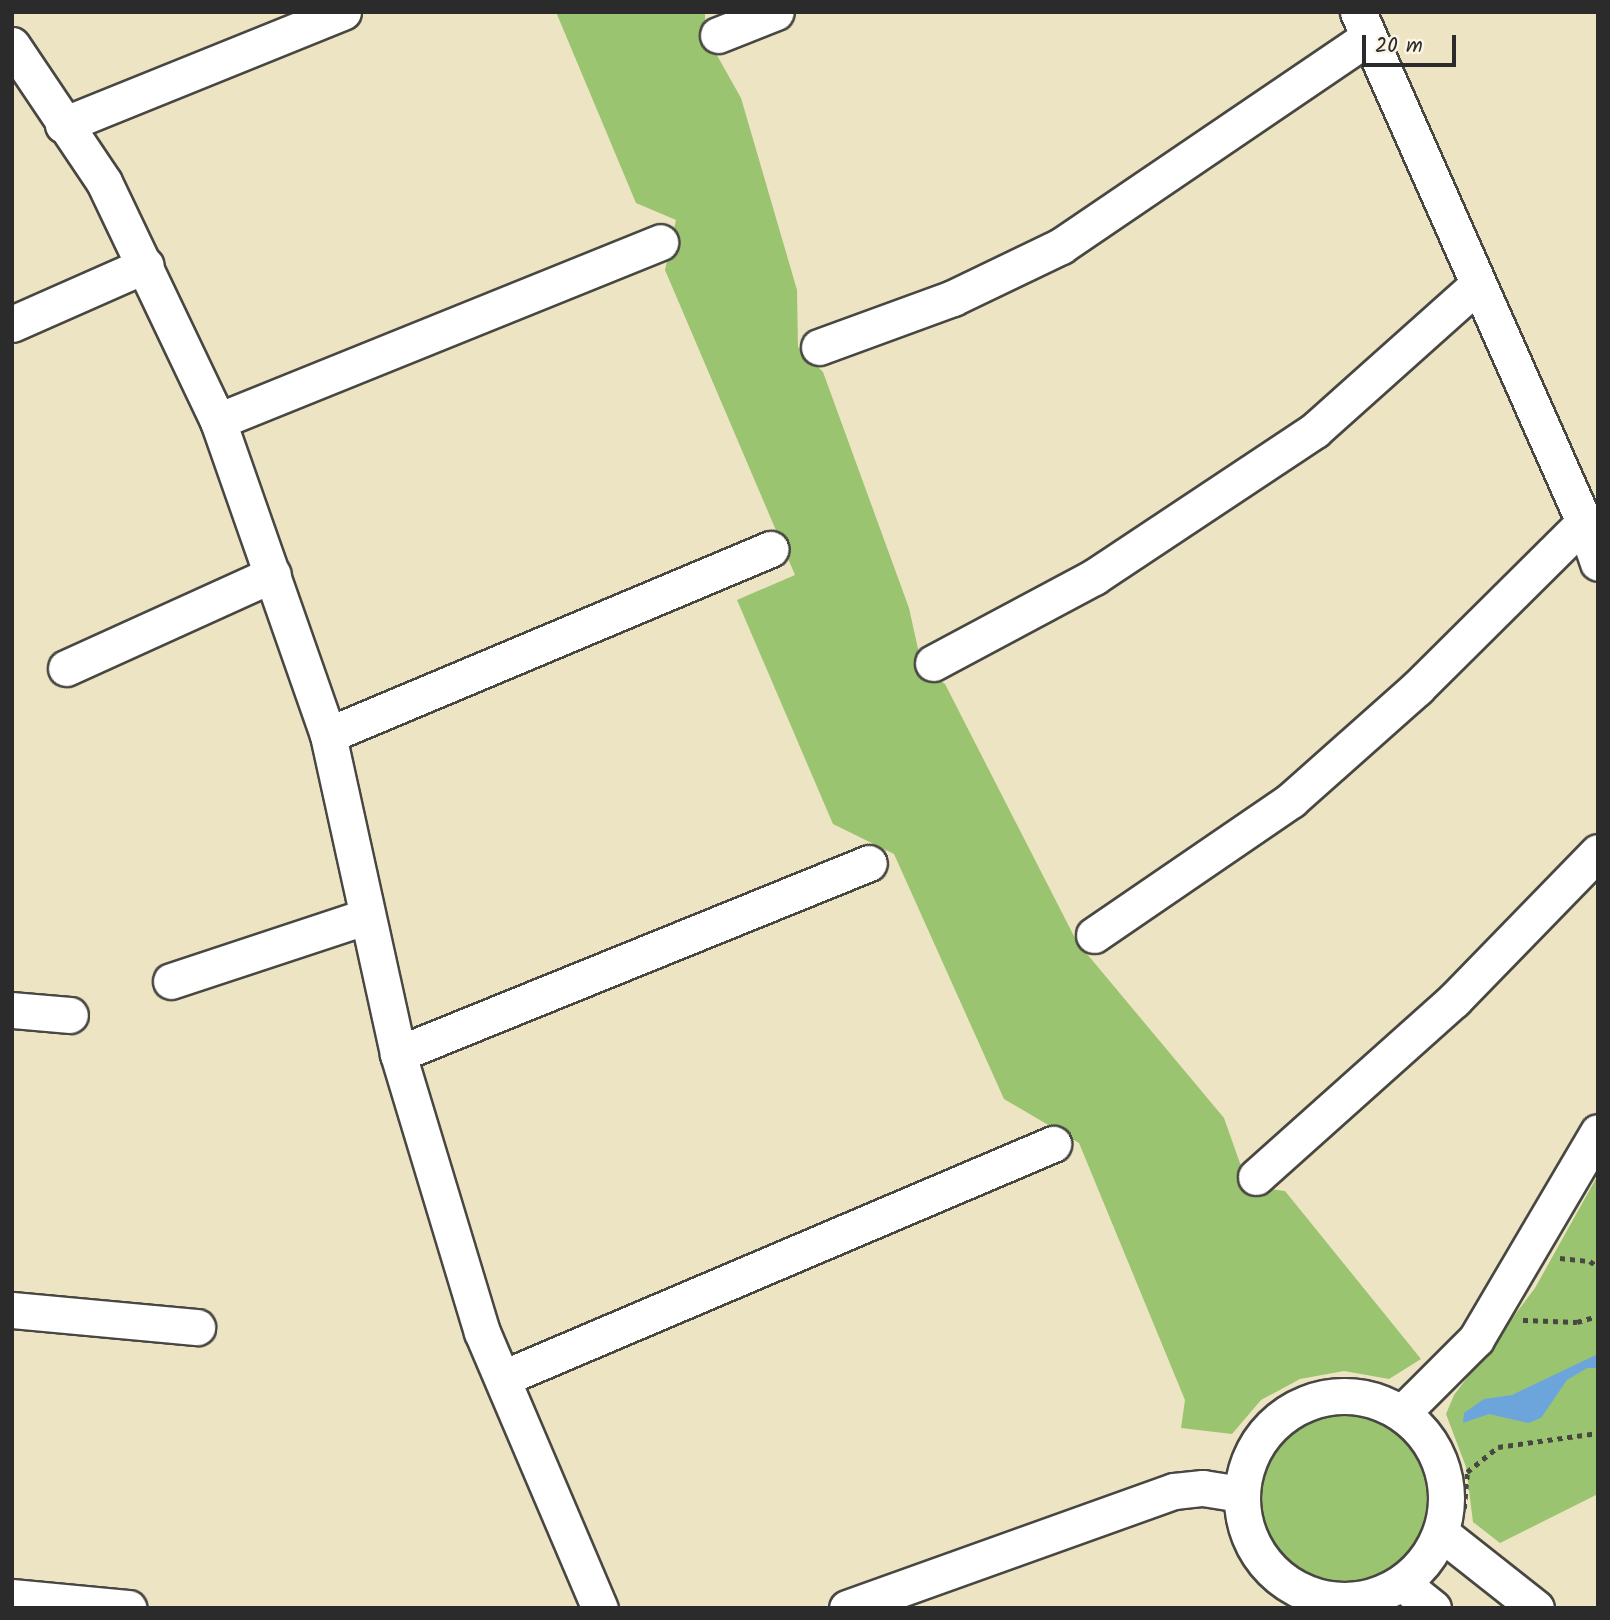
<!DOCTYPE html>
<html>
<head>
<meta charset="utf-8">
<style>
	body { margin:0 }
	#map { position:relative; width:1610px; height:1620px; overflow:hidden; background:#ede4c4; font-family:Kalam,sans-serif }
	div>[style] { position:absolute }
	.green>* { inset:0; background:#9bc470 }
	.round { border-radius:50% }
	.water>* { inset:0; background:#6ca5db }
	.path>* { height:4.5px; margin-top:-2.25px; transform-origin:0; background:repeating-linear-gradient(90deg,#484742 0 5px,transparent 0 10px) }
	.roads { filter:drop-shadow(2px 0 #484742) drop-shadow(-2px 0 #484742) drop-shadow(0 2px #484742) drop-shadow(0 -2px #484742) }
	.street>* { height:35px; margin:-17.5px; padding:0 17.5px; transform-origin:17.5px; border-radius:17.5px; background:#fff }
	.street>.ring { margin:-17.5px; padding:0; box-sizing:content-box; background:none; border:35px solid #fff; border-radius:50% }
	span { translate:-50% -50%; white-space:nowrap; text-align:center; line-height:1.15; -webkit-text-stroke:5px #fcf5e5; paint-order:stroke }
	.frame { position:absolute; inset:0; border:14px solid #2b2b2b; pointer-events:none }
	.scale { position:absolute; left:1362px; top:35px; width:94px; height:32px; box-sizing:border-box; border:4px solid #2b2b2b; border-top:0; padding-left:9px; font-size:21px; line-height:24px; white-space:nowrap; color:#2b2b2b; -webkit-text-stroke:5px #fcf5e5; paint-order:stroke }
</style>
</head>
<body>
<div id="map">
	<div class="green">
		<div style="clip-path:polygon(556px 12px,705px 12px,705px 34px,741px 98px,797px 290px,798px 347px,823px 372px,909px 608px,922px 667px,945px 684px,1077px 942px,1224px 1118px,1248px 1186px,1285px 1191px,1421px 1359px,1389px 1379px,1344px 1371px,1300px 1379px,1261px 1400px,1232px 1434px,1181px 1428px,1185px 1400px,1079px 1143px,1004px 1099px,894px 854px,833px 824px,737px 600px,795px 575px,665px 270px,676px 220px,636px 203px)"></div>
		<div style="clip-path:polygon(1598px 1175px,1598px 1494px,1500px 1543px,1473px 1522px,1466px 1467px,1446px 1414px,1454px 1395px,1535px 1288px)"></div>
		<div class="round" style="left:1261px;top:1415px;width:166px;height:166px"></div>
	</div>
	<div class="water">
		<div style="clip-path:polygon(1598px 1354px,1598px 1368px,1587px 1368px,1567px 1380px,1541px 1418px,1528px 1423px,1489px 1414px,1463px 1423px,1464px 1413px,1484px 1399px,1512px 1395px)"></div>
	</div>
	<div class="path">
		<div style="left:1560px;top:1258px;width:30px;rotate:6deg"></div>
		<div style="left:1590px;top:1261px;width:10px;rotate:37deg"></div>
		<div style="left:1523px;top:1320px;width:54px;rotate:2.1deg"></div>
		<div style="left:1577px;top:1322px;width:22px;rotate:-16deg"></div>
		<div style="left:1464px;top:1509px;width:37px;rotate:-85deg"></div>
		<div style="left:1467px;top:1472px;width:40px;rotate:-39deg"></div>
		<div style="left:1498px;top:1447px;width:101px;rotate:-8deg"></div>
	</div>
	<div class="roads">
		<div class="street">
			<div style="left:1358px;top:12px;width:558px;rotate:66.1deg"></div>
			<div style="left:1584px;top:522px;width:43px;rotate:71.1deg"></div>
			<div style="left:718px;top:35px;width:62px;rotate:-21.6deg"></div>
			<div style="left:12px;top:45px;width:165px;rotate:56.1deg"></div>
			<div style="left:104px;top:182px;width:265px;rotate:64.5deg"></div>
			<div style="left:218px;top:421px;width:333px;rotate:70.7deg"></div>
			<div style="left:328px;top:735px;width:327px;rotate:77.6deg"></div>
			<div style="left:398px;top:1054px;width:290px;rotate:73.2deg"></div>
			<div style="left:482px;top:1332px;width:300px;rotate:66.9deg"></div>
			<div style="left:63px;top:125px;width:302px;rotate:-22deg"></div>
			<div style="left:12px;top:324px;width:146px;rotate:-23.8deg"></div>
			<div style="left:819px;top:347px;width:143px;rotate:-20.1deg"></div>
			<div style="left:953px;top:298px;width:120px;rotate:-25.7deg"></div>
			<div style="left:1061px;top:246px;width:371px;rotate:-34.2deg"></div>
			<div style="left:218px;top:421px;width:477px;rotate:-22deg"></div>
			<div style="left:933px;top:663px;width:183px;rotate:-28.1deg"></div>
			<div style="left:1094px;top:577px;width:265px;rotate:-33.6deg"></div>
			<div style="left:1315px;top:430px;width:217px;rotate:-41.8deg"></div>
			<div style="left:66px;top:668px;width:227px;rotate:-24.4deg"></div>
			<div style="left:328px;top:735px;width:480px;rotate:-22.8deg"></div>
			<div style="left:1094px;top:935px;width:239px;rotate:-34.4deg"></div>
			<div style="left:1291px;top:800px;width:169px;rotate:-41.6deg"></div>
			<div style="left:1417px;top:688px;width:235px;rotate:-44.8deg"></div>
			<div style="left:171px;top:981px;width:206px;rotate:-18.3deg"></div>
			<div style="left:12px;top:1010px;width:58px;rotate:4.9deg"></div>
			<div style="left:398px;top:1054px;width:508px;rotate:-22.07deg"></div>
			<div style="left:1256px;top:1177px;width:266px;rotate:-41.8deg"></div>
			<div style="left:1454px;top:1000px;width:206px;rotate:-45.8deg"></div>
			<div style="left:12px;top:1310px;width:186px;rotate:5.3deg"></div>
			<div style="left:503px;top:1378px;width:598px;rotate:-23.05deg"></div>
			<div class="ring" style="left:1242px;top:1396px;width:169px;height:169px"></div>
			<div style="left:1404px;top:1411px;width:102px;rotate:-45deg"></div>
			<div style="left:1476px;top:1339px;width:240px;rotate:-59.5deg"></div>
			<div style="left:1441px;top:1533px;width:121px;rotate:38.3deg"></div>
			<div style="left:1402px;top:1583px;width:40px;rotate:39deg"></div>
			<div style="left:12px;top:1597px;width:117px;rotate:5.4deg"></div>
			<div style="left:847px;top:1608px;width:347px;rotate:-19.7deg"></div>
			<div style="left:1174px;top:1491px;width:29px;rotate:-6deg"></div>
			<div style="left:1203px;top:1488px;width:38px;rotate:9deg"></div>
		</div>
	</div>
	<div class="frame"></div>
	<div class="scale">20 m</div>
</div>
</body>
</html>
